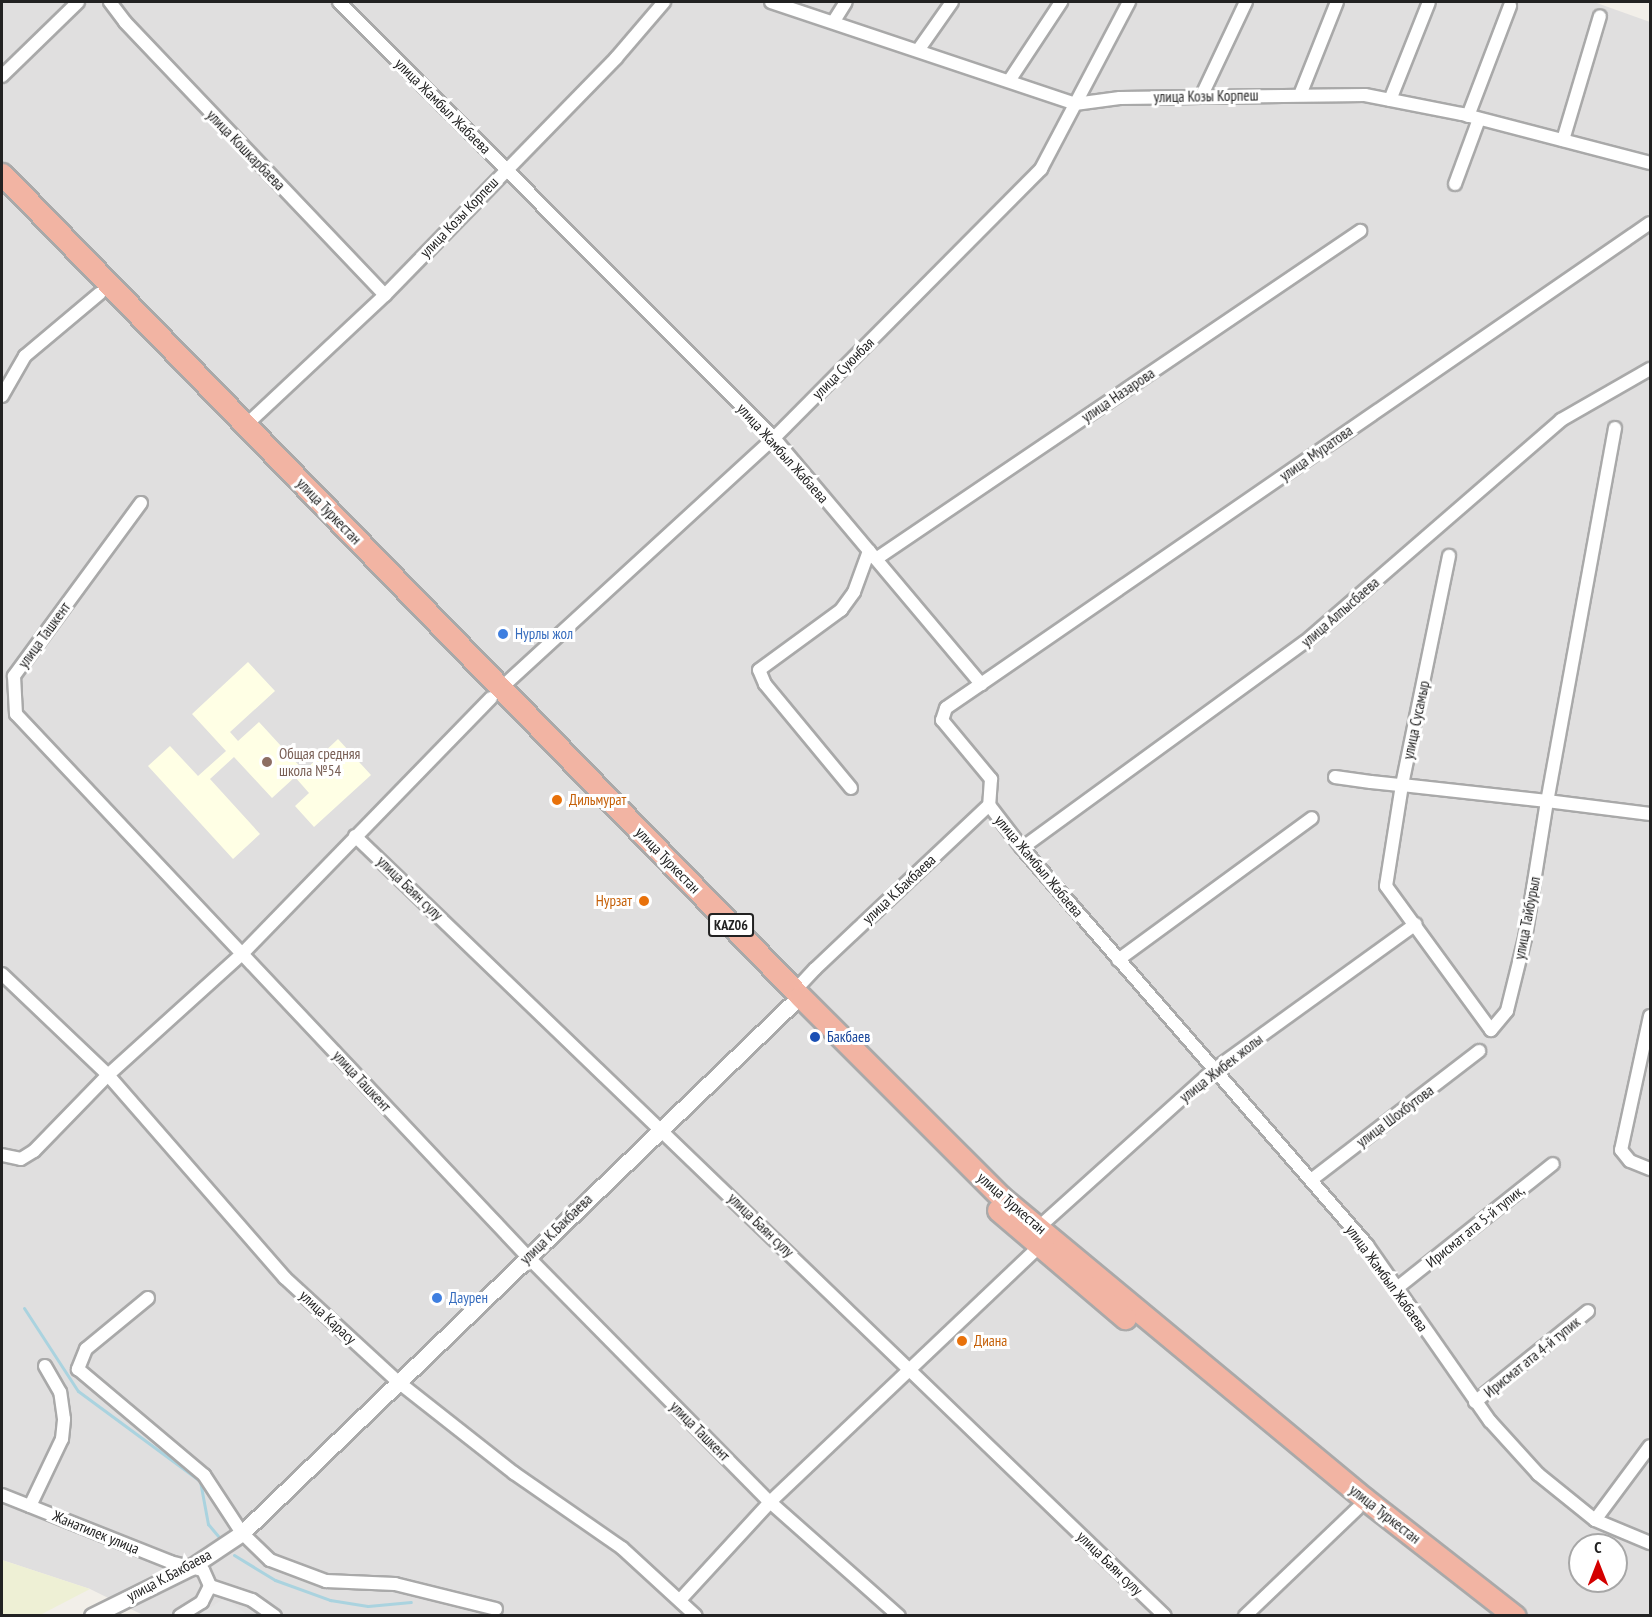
<!DOCTYPE html>
<html>
<head>
<meta charset="utf-8">
<style>
	body { margin:0 }
	#map { position:relative; width:1652px; height:1617px; overflow:hidden; background:#f2efe9; font-family:"PT Sans Narrow",sans-serif }
	div>[style] { position:absolute }
	.residential>* { inset:0; background:#e0dfdf }
	.education>* { inset:0; background:#ffffe5 }
	.farmland>* { inset:0; background:#eef0d5 }
	.parking>* { inset:0; background:#e2e2e2 }
	.stream>* { height:3px; margin:-1.5px; padding:0 1.5px; transform-origin:1.5px; border-radius:1.5px; background:#aad3df }
	.roads { filter:drop-shadow(2px 0 #a9a9a9) drop-shadow(-2px 0 #a9a9a9) drop-shadow(0 2px #a9a9a9) drop-shadow(0 -2px #a9a9a9) }
	.minor>* { height:12px; margin:-6px; padding:0 6px; transform-origin:6px; border-radius:6px; background:#fff }
	.tertiary>* { height:15px; margin:-7.5px; padding:0 7.5px; transform-origin:7.5px; border-radius:7.5px; background:#fff }
	.trunk>* { height:21px; margin:-10.5px; padding:0 10.5px; transform-origin:10.5px; border-radius:10.5px; background:#f2b4a3 }
	.dots>* { width:16px; height:16px; translate:-50% -50%; box-sizing:border-box; border:3px solid #fff; border-radius:50% }
	span { translate:-50% -50%; white-space:nowrap; text-align:center; line-height:1.15; -webkit-text-stroke:6px #fff; paint-order:stroke }
	.shield-label span { padding:2px 4px; background:#fff; border:2px solid; border-radius:4px; -webkit-text-stroke-width:0 }
	.shield-label { font-size:14px; color:#222; font-weight:700 }
	.street-label { font-size:15px; color:#222 }
	.shop-label { font-size:15px; color:#366cbe }
	.left { translate:0 -50%; text-align:left }
	.education-label { font-size:15px; color:#785e54 }
	.food-label { font-size:15px; color:#c56008 }
	.right { translate:-100% -50%; text-align:right }
	.transit-label { font-size:15px; color:#164399 }
	.frame { position:absolute; inset:0; border:3px solid #222; pointer-events:none }
	.north { position:absolute; left:1568px; top:1533px; width:60px; height:60px; box-sizing:border-box; background:#fff; border:2px solid #a7a7a7; border-radius:50%; rotate:0deg; font-size:16px; font-weight:700; line-height:24px; text-align:center; color:#222 }
	.north::after { content:''; display:block; margin:auto; width:21px; height:27px; background:#d40000; clip-path:polygon(50% 0,100% 100%,50% 72%,0 100%) }
</style>
</head>
<body>
<div id="map">
	<div class="residential">
		<div style="clip-path:polygon(evenodd,2px 2px,1594px 2px,1650px 22px,1650px 1615px,145px 1616px,90px 1589px,2px 1560px,2px 2px,1580px 1545px,1616px 1545px,1616px 1581px,1580px 1581px,1580px 1545px)"></div>
	</div>
	<div class="education">
		<div style="clip-path:polygon(248px 662px,275px 691px,230px 732px,238px 741px,259px 722px,304px 771px,338px 739px,371px 775px,314px 827px,295px 806px,309px 793px,295px 777px,272px 798px,234px 757px,210px 779px,260px 834px,233px 859px,148px 766px,170px 746px,198px 776px,226px 751px,192px 714px)"></div>
	</div>
	<div class="farmland">
		<div style="clip-path:polygon(2px 1560px,90px 1589px,40px 1615px,2px 1615px)"></div>
	</div>
	<div class="parking">
		<div style="clip-path:polygon(225px 1598px,247px 1615px,199px 1615px)"></div>
	</div>
	<div class="stream">
		<div style="left:24px;top:1308px;width:99px;rotate:57deg"></div>
		<div style="left:78px;top:1391px;width:152px;rotate:36.4deg"></div>
		<div style="left:200px;top:1481px;width:44px;rotate:79.5deg"></div>
		<div style="left:208px;top:1524px;width:17px;rotate:50deg"></div>
		<div style="left:234px;top:1555px;width:48px;rotate:31.4deg"></div>
		<div style="left:275px;top:1580px;width:59px;rotate:20deg"></div>
		<div style="left:330px;top:1600px;width:38px;rotate:9deg"></div>
		<div style="left:368px;top:1606px;width:43px;rotate:-5.3deg"></div>
	</div>
	<div class="roads">
		<div class="minor">
			<div style="left:110px;top:2px;width:25px;rotate:53deg"></div>
			<div style="left:125px;top:22px;width:377px;rotate:46.4deg"></div>
			<div style="left:339px;top:2px;width:616px;rotate:45.07deg"></div>
			<div style="left:774px;top:438px;width:322px;rotate:49.9deg"></div>
			<div style="left:981px;top:684px;width:42px;rotate:145.6deg"></div>
			<div style="left:946px;top:708px;width:13px;rotate:108deg"></div>
			<div style="left:942px;top:720px;width:77px;rotate:50.3deg"></div>
			<div style="left:991px;top:779px;width:26px;rotate:94deg"></div>
			<div style="left:989px;top:805px;width:54px;rotate:52.5deg"></div>
			<div style="left:1022px;top:848px;width:526px;rotate:49.01deg"></div>
			<div style="left:1367px;top:1245px;width:215px;rotate:55.1deg"></div>
			<div style="left:1490px;top:1421px;width:72px;rotate:47.8deg"></div>
			<div style="left:1538px;top:1474px;width:73px;rotate:38.9deg"></div>
			<div style="left:1595px;top:1520px;width:60px;rotate:22.7deg"></div>
			<div style="left:771px;top:2px;width:321px;rotate:18.5deg"></div>
			<div style="left:1075px;top:104px;width:45px;rotate:-7.6deg"></div>
			<div style="left:1120px;top:98px;width:245px;rotate:-0.7deg"></div>
			<div style="left:1365px;top:95px;width:99px;rotate:11.1deg"></div>
			<div style="left:1462px;top:114px;width:194px;rotate:14.6deg"></div>
			<div style="left:834px;top:21px;width:22px;rotate:-58deg"></div>
			<div style="left:919px;top:49px;width:57px;rotate:-54.9deg"></div>
			<div style="left:2px;top:76px;width:106px;rotate:-44.2deg"></div>
			<div style="left:1009px;top:81px;width:95px;rotate:-56.6deg"></div>
			<div style="left:1202px;top:95px;width:103px;rotate:-64.7deg"></div>
			<div style="left:1300px;top:95px;width:100px;rotate:-68.3deg"></div>
			<div style="left:1390px;top:100px;width:105px;rotate:-68.3deg"></div>
			<div style="left:1468px;top:116px;width:118px;rotate:-69.1deg"></div>
			<div style="left:1563px;top:140px;width:129px;rotate:-73.4deg"></div>
			<div style="left:1455px;top:184px;width:69px;rotate:-69.7deg"></div>
			<div style="left:2px;top:396px;width:46px;rotate:-60.1deg"></div>
			<div style="left:25px;top:356px;width:97px;rotate:-40deg"></div>
			<div style="left:246px;top:425px;width:190px;rotate:-43.1deg"></div>
			<div style="left:385px;top:295px;width:331px;rotate:-45.7deg"></div>
			<div style="left:616px;top:58px;width:74px;rotate:-49.4deg"></div>
			<div style="left:1615px;top:428px;width:379px;rotate:100.3deg"></div>
			<div style="left:1547px;top:801px;width:104px;rotate:7.2deg"></div>
			<div style="left:141px;top:503px;width:215px;rotate:126.3deg"></div>
			<div style="left:14px;top:676px;width:38px;rotate:87deg"></div>
			<div style="left:16px;top:714px;width:745px;rotate:46.69deg"></div>
			<div style="left:527px;top:1256px;width:346px;rotate:45.4deg"></div>
			<div style="left:770px;top:1502px;width:172px;rotate:41.5deg"></div>
			<div style="left:876px;top:559px;width:585px;rotate:-34.12deg"></div>
			<div style="left:981px;top:684px;width:812px;rotate:-34.57deg"></div>
			<div style="left:500px;top:689px;width:372px;rotate:-42.5deg"></div>
			<div style="left:774px;top:438px;width:379px;rotate:-45.2deg"></div>
			<div style="left:1041px;top:169px;width:189px;rotate:-62.2deg"></div>
			<div style="left:1335px;top:777px;width:36px;rotate:8deg"></div>
			<div style="left:1371px;top:782px;width:31px;rotate:6deg"></div>
			<div style="left:1402px;top:785px;width:146px;rotate:6.3deg"></div>
			<div style="left:1547px;top:801px;width:139px;rotate:99.1deg"></div>
			<div style="left:1525px;top:938px;width:75px;rotate:103.9deg"></div>
			<div style="left:1507px;top:1011px;width:25px;rotate:130deg"></div>
			<div style="left:1491px;top:1030px;width:178px;rotate:-126.1deg"></div>
			<div style="left:1386px;top:886px;width:102px;rotate:-81deg"></div>
			<div style="left:1402px;top:785px;width:234px;rotate:-78.4deg"></div>
			<div style="left:851px;top:788px;width:135px;rotate:-129.6deg"></div>
			<div style="left:765px;top:684px;width:15px;rotate:-113deg"></div>
			<div style="left:759px;top:670px;width:102px;rotate:-36.2deg"></div>
			<div style="left:841px;top:610px;width:22px;rotate:-54deg"></div>
			<div style="left:854px;top:592px;width:44px;rotate:-69.9deg"></div>
			<div style="left:355px;top:836px;width:1124px;rotate:43.92deg"></div>
			<div style="left:1022px;top:848px;width:350px;rotate:-36.1deg"></div>
			<div style="left:1305px;top:642px;width:339px;rotate:-40.9deg"></div>
			<div style="left:1561px;top:420px;width:103px;rotate:-29.8deg"></div>
			<div style="left:1118px;top:960px;width:240px;rotate:-36.2deg"></div>
			<div style="left:2px;top:974px;width:146px;rotate:43.6deg"></div>
			<div style="left:108px;top:1075px;width:269px;rotate:48.9deg"></div>
			<div style="left:285px;top:1278px;width:152px;rotate:42.6deg"></div>
			<div style="left:397px;top:1381px;width:149px;rotate:38.2deg"></div>
			<div style="left:514px;top:1473px;width:131px;rotate:34.8deg"></div>
			<div style="left:622px;top:1548px;width:100px;rotate:42.6deg"></div>
			<div style="left:800px;top:996px;width:11px;rotate:-90deg"></div>
			<div style="left:800px;top:985px;width:22px;rotate:-47deg"></div>
			<div style="left:815px;top:969px;width:239px;rotate:-43.3deg"></div>
			<div style="left:1650px;top:1016px;width:137px;rotate:102.2deg"></div>
			<div style="left:1621px;top:1150px;width:14px;rotate:51deg"></div>
			<div style="left:1630px;top:1161px;width:22px;rotate:22deg"></div>
			<div style="left:2px;top:1155px;width:19px;rotate:12deg"></div>
			<div style="left:21px;top:1159px;width:15px;rotate:-32deg"></div>
			<div style="left:34px;top:1151px;width:106px;rotate:-45.8deg"></div>
			<div style="left:108px;top:1075px;width:181px;rotate:-42.1deg"></div>
			<div style="left:242px;top:954px;width:357px;rotate:-45.8deg"></div>
			<div style="left:1311px;top:1180px;width:212px;rotate:-37.5deg"></div>
			<div style="left:1039px;top:1227px;width:233px;rotate:-42deg"></div>
			<div style="left:1212px;top:1071px;width:251px;rotate:-35.8deg"></div>
			<div style="left:1397px;top:1288px;width:199px;rotate:-38.5deg"></div>
			<div style="left:148px;top:1298px;width:80px;rotate:140.6deg"></div>
			<div style="left:86px;top:1349px;width:22px;rotate:112deg"></div>
			<div style="left:78px;top:1369px;width:165px;rotate:40.1deg"></div>
			<div style="left:204px;top:1475px;width:69px;rotate:56.8deg"></div>
			<div style="left:242px;top:1533px;width:39px;rotate:44deg"></div>
			<div style="left:270px;top:1560px;width:60px;rotate:20.6deg"></div>
			<div style="left:326px;top:1581px;width:69px;rotate:2.5deg"></div>
			<div style="left:395px;top:1584px;width:104px;rotate:13.9deg"></div>
			<div style="left:1475px;top:1402px;width:145px;rotate:-38.8deg"></div>
			<div style="left:2px;top:1495px;width:181px;rotate:21.7deg"></div>
			<div style="left:170px;top:1562px;width:34px;rotate:14deg"></div>
			<div style="left:203px;top:1570px;width:17px;rotate:66deg"></div>
			<div style="left:210px;top:1586px;width:18px;rotate:117deg"></div>
			<div style="left:202px;top:1602px;width:26px;rotate:148deg"></div>
			<div style="left:30px;top:1506px;width:74px;rotate:-64.5deg"></div>
			<div style="left:62px;top:1439px;width:20px;rotate:-84deg"></div>
			<div style="left:64px;top:1419px;width:27px;rotate:-98deg"></div>
			<div style="left:60px;top:1392px;width:30px;rotate:-120deg"></div>
			<div style="left:1595px;top:1520px;width:92px;rotate:-53.4deg"></div>
			<div style="left:210px;top:1586px;width:44px;rotate:18.4deg"></div>
			<div style="left:252px;top:1600px;width:28px;rotate:35deg"></div>
			<div style="left:680px;top:1600px;width:133px;rotate:-47.4deg"></div>
			<div style="left:770px;top:1502px;width:369px;rotate:-43.5deg"></div>
			<div style="left:1245px;top:1616px;width:155px;rotate:-43.7deg"></div>
		</div>
		<div class="tertiary">
			<div style="left:92px;top:1616px;width:110px;rotate:-26.3deg"></div>
			<div style="left:191px;top:1567px;width:61px;rotate:-33.7deg"></div>
			<div style="left:242px;top:1533px;width:774px;rotate:-43.9deg"></div>
		</div>
		<div class="trunk">
			<div style="left:2px;top:174px;width:1146px;rotate:45.85deg"></div>
			<div style="left:800px;top:996px;width:283px;rotate:45deg"></div>
			<div style="left:1000px;top:1196px;width:474px;rotate:39.7deg"></div>
			<div style="left:1365px;top:1499px;width:190px;rotate:38deg"></div>
			<div style="left:998px;top:1210px;width:167px;rotate:40.4deg"></div>
		</div>
	</div>
	<div class="dots">
		<div style="left:503px;top:634px;background:#3f7fe0"></div>
		<div style="left:267px;top:762px;background:#8d6e63"></div>
		<div style="left:557px;top:800px;background:#e8710a"></div>
		<div style="left:644px;top:901px;background:#e8710a"></div>
		<div style="left:815px;top:1037px;background:#1a4fb4"></div>
		<div style="left:437px;top:1298px;background:#3f7fe0"></div>
		<div style="left:962px;top:1341px;background:#e8710a"></div>
	</div>
	<div class="shield-label">
		<span style="left:731px;top:925px">KАZ06</span>
	</div>
	<div class="street-label">
		<span style="left:1206px;top:96px;rotate:-1deg">улица Козы Корпеш</span>
		<span style="left:443px;top:106px;rotate:45deg">улица Жамбыл Жабаева</span>
		<span style="left:246px;top:150px;rotate:46deg">улица Кошкарбаева</span>
		<span style="left:459px;top:217px;rotate:-46deg">улица Козы Корпеш</span>
		<span style="left:843px;top:368px;rotate:-45deg">улица Суюнбая</span>
		<span style="left:1118px;top:395px;rotate:-34deg">улица Назарова</span>
		<span style="left:783px;top:453px;rotate:48deg">улица Жамбыл Жабаева</span>
		<span style="left:1316px;top:453px;rotate:-35deg">улица Муратова</span>
		<span style="left:329px;top:511px;rotate:46deg">улица Туркестан</span>
		<span style="left:1340px;top:612px;rotate:-41deg">улица Алпысбаева</span>
		<span style="left:44px;top:635px;rotate:-54deg">улица Ташкент</span>
		<span style="left:1416px;top:720px;rotate:-78deg">улица Сусамыр</span>
		<span style="left:668px;top:860px;rotate:46deg">улица Туркестан</span>
		<span style="left:1039px;top:866px;rotate:50deg">улица Жамбыл Жабаева</span>
		<span style="left:410px;top:888px;rotate:44deg">улица Баян сулу</span>
		<span style="left:899px;top:889px;rotate:-43deg">улица К.Бакбаева</span>
		<span style="left:1527px;top:918px;rotate:-79deg">улица Тайбурыл</span>
		<span style="left:1221px;top:1068px;rotate:-38deg">улица Жибек жолы</span>
		<span style="left:362px;top:1081px;rotate:47deg">улица Ташкент</span>
		<span style="left:1395px;top:1116px;rotate:-37deg">улица Шохбутова</span>
		<span style="left:1012px;top:1203px;rotate:41deg">улица Туркестан</span>
		<span style="left:761px;top:1225px;rotate:44deg">улица Баян сулу</span>
		<span style="left:1475px;top:1226px;rotate:-39deg">Ирисмат ата 5-й тупик,</span>
		<span style="left:556px;top:1229px;rotate:-44deg">улица К.Бакбаева</span>
		<span style="left:1387px;top:1278px;rotate:54deg">улица Жамбыл Жабаева</span>
		<span style="left:328px;top:1317px;rotate:43deg">улица Карасу</span>
		<span style="left:1532px;top:1357px;rotate:-39deg">Ирисмат ата 4-й тупик</span>
		<span style="left:700px;top:1431px;rotate:45deg">улица Ташкент</span>
		<span style="left:1385px;top:1514px;rotate:38deg">улица Туркестан</span>
		<span style="left:96px;top:1532px;rotate:22deg">Жанатилек улица</span>
		<span style="left:1110px;top:1563px;rotate:44deg">улица Баян сулу</span>
		<span style="left:169px;top:1575px;rotate:-28deg">улица К.Бакбаева</span>
	</div>
	<div class="shop-label">
		<span class="left" style="left:515px;top:634px">Нурлы жол</span>
		<span class="left" style="left:449px;top:1298px">Даурен</span>
	</div>
	<div class="education-label">
		<span class="left" style="left:279px;top:762px">Общая средняя<br>школа №54</span>
	</div>
	<div class="food-label">
		<span class="left" style="left:569px;top:800px">Дильмурат</span>
		<span class="right" style="left:632px;top:901px">Нурзат</span>
		<span class="left" style="left:974px;top:1341px">Диана</span>
	</div>
	<div class="transit-label">
		<span class="left" style="left:827px;top:1037px">Бакбаев</span>
	</div>
	<div class="frame"></div>
	<div class="north">С</div>
</div>
</body>
</html>
